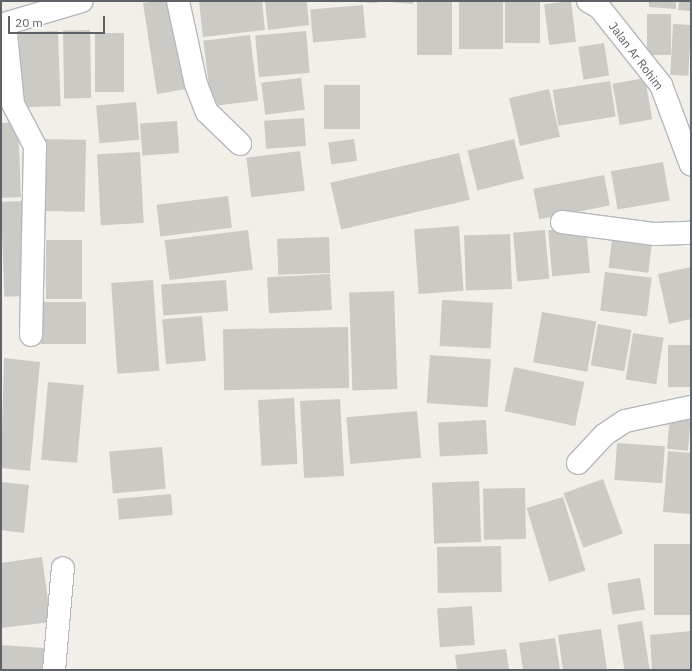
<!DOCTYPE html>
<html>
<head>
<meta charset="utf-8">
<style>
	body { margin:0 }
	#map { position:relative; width:692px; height:671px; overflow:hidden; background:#f1efe8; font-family:"IBM Plex Sans",sans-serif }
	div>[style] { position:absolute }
	.building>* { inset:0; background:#cccac5; transform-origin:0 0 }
	.roads { filter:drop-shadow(1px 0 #b5b8bc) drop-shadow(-1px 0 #b5b8bc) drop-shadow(0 1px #b5b8bc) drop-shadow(0 -1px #b5b8bc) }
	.street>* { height:22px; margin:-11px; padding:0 11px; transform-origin:11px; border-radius:11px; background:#fff }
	span { translate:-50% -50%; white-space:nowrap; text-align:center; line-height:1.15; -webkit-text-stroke:4px #fff; paint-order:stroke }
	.street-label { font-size:12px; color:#5f6368 }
	.frame { position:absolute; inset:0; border:2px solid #5f6368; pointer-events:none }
	.scale { position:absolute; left:8px; top:16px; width:97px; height:18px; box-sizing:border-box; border:2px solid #5f6368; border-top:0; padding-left:5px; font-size:12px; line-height:14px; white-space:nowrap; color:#5f6368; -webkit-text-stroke:3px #fff; paint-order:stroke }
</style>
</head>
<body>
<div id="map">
	<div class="building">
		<div style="clip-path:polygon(156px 1px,173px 1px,186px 89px,157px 94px,143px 3px)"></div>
		<div style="clip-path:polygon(199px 1px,262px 1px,265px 30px,203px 37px)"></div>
		<div style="clip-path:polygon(265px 1px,307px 1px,309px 25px,268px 30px)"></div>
		<div style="clip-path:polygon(357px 1px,377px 1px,377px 3px,356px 2px)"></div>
		<div style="clip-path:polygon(379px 1px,413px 1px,413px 4px)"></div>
		<div style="left:417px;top:1px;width:35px;height:54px"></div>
		<div style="left:459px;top:1px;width:44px;height:48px"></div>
		<div style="left:505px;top:1px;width:35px;height:42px"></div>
		<div style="left:571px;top:1px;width:41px;height:27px;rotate:83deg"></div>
		<div style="clip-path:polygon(649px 1px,676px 1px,676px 9px,649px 7px)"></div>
		<div style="clip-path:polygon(679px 1px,691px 1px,691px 11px,678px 10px)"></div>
		<div style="left:363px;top:5px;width:33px;height:53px;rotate:85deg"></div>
		<div style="left:647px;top:14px;width:24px;height:41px"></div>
		<div style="left:673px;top:24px;width:18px;height:51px;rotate:3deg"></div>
		<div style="left:90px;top:30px;width:68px;height:27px;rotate:89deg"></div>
		<div style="left:58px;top:31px;width:75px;height:39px;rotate:88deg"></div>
		<div style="left:306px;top:31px;width:42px;height:51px;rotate:85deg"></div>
		<div style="left:95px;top:33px;width:29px;height:59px"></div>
		<div style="left:250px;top:35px;width:66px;height:47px;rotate:83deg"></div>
		<div style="left:604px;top:43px;width:33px;height:26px;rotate:81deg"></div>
		<div style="left:301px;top:78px;width:32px;height:40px;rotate:83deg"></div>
		<div style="left:645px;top:78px;width:42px;height:33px;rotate:80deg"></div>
		<div style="left:610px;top:81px;width:36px;height:58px;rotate:81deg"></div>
		<div style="left:360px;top:85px;width:44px;height:36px;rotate:90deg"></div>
		<div style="left:549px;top:89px;width:49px;height:41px;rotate:77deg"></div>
		<div style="left:136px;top:102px;width:38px;height:40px;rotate:85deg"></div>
		<div style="left:304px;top:118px;width:28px;height:40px;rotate:86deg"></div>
		<div style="left:177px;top:121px;width:32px;height:37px;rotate:86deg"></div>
		<div style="clip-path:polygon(18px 122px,21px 197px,1px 198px,1px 123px)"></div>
		<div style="left:40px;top:139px;width:46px;height:72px;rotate:1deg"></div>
		<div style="left:354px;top:139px;width:22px;height:26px;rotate:82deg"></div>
		<div style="left:514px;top:139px;width:41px;height:48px;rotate:76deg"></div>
		<div style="left:300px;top:151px;width:40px;height:54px;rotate:83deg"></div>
		<div style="left:140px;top:152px;width:71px;height:43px;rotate:87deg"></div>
		<div style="left:459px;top:153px;width:48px;height:132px;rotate:77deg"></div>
		<div style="left:663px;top:162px;width:39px;height:53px;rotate:80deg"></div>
		<div style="left:604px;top:175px;width:31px;height:72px;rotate:79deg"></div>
		<div style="left:228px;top:196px;width:32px;height:72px;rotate:83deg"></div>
		<div style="left:23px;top:201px;width:95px;height:22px;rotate:88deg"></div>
		<div style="left:459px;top:226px;width:65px;height:45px;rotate:86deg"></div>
		<div style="left:586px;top:227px;width:46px;height:38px;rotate:85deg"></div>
		<div style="left:248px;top:230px;width:40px;height:84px;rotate:83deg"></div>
		<div style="left:545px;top:230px;width:49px;height:32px;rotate:85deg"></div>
		<div style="left:510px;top:234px;width:55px;height:46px;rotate:88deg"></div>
		<div style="left:329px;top:237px;width:36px;height:52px;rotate:88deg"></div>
		<div style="left:46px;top:240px;width:36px;height:59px"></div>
		<div style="left:612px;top:240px;width:40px;height:28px;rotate:7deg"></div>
		<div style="clip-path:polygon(691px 267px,691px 319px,669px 324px,658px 274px)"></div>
		<div style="left:605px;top:272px;width:47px;height:39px;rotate:7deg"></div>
		<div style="left:330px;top:274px;width:36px;height:63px;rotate:87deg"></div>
		<div style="left:153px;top:280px;width:91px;height:42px;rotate:86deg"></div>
		<div style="left:226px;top:280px;width:31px;height:65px;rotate:86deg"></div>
		<div style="left:394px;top:291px;width:98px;height:45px;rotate:88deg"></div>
		<div style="left:442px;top:300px;width:51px;height:46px;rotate:3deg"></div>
		<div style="left:41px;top:302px;width:45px;height:42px"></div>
		<div style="left:542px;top:312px;width:55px;height:51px;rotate:10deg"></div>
		<div style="left:202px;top:316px;width:45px;height:40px;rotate:85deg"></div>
		<div style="left:598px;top:324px;width:34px;height:42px;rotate:10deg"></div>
		<div style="left:348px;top:327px;width:61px;height:125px;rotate:89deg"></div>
		<div style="left:633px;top:333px;width:31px;height:47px;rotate:9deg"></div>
		<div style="left:691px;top:345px;width:42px;height:23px;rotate:90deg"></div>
		<div style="left:430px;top:355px;width:61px;height:48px;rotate:4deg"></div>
		<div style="clip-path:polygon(4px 358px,40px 362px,30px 471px,1px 468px)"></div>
		<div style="left:514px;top:367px;width:72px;height:45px;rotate:12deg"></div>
		<div style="left:48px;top:382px;width:36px;height:78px;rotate:5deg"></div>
		<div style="left:294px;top:398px;width:66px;height:36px;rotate:87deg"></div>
		<div style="left:340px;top:399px;width:77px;height:40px;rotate:87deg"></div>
		<div style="left:417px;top:411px;width:47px;height:71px;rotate:85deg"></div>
		<div style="left:670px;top:415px;width:21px;height:34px;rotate:5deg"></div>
		<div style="left:486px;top:420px;width:34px;height:48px;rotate:87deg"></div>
		<div style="left:617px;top:443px;width:48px;height:37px;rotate:4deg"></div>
		<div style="left:162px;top:447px;width:42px;height:53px;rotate:85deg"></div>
		<div style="clip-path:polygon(668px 451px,691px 453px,691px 514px,663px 512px)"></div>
		<div style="left:603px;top:479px;width:58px;height:42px;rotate:70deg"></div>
		<div style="left:479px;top:481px;width:61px;height:47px;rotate:88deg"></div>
		<div style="clip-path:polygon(1px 482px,29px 485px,24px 533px,1px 530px)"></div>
		<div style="left:525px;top:488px;width:51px;height:42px;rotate:89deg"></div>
		<div style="left:171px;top:494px;width:21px;height:54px;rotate:85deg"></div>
		<div style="left:563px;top:497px;width:77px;height:38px;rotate:73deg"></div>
		<div style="left:691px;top:544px;width:71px;height:37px;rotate:90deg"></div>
		<div style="left:501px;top:546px;width:46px;height:64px;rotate:89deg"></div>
		<div style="clip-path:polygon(42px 557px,51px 622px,1px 628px,1px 563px)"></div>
		<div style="left:640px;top:578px;width:32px;height:33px;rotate:81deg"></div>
		<div style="left:472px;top:606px;width:39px;height:35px;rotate:86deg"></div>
		<div style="left:642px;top:621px;width:50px;height:25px;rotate:81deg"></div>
		<div style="clip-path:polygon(601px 629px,607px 670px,563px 670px,558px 635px)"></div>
		<div style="clip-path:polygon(691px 631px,691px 670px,652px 670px,650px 635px)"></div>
		<div style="clip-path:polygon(555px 638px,560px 670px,523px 670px,519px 643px)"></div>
		<div style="left:1px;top:645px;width:44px;height:25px;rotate:4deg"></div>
		<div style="clip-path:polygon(506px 649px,509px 670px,457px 670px,455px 655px)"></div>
	</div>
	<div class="roads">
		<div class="street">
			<div style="left:178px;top:1px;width:85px;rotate:77.8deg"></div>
			<div style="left:196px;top:84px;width:30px;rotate:69deg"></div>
			<div style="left:207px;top:112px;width:46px;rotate:44.1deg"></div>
			<div style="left:588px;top:1px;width:13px;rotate:29deg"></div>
			<div style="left:599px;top:7px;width:100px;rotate:51.5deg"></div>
			<div style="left:661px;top:85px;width:85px;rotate:69.4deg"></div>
			<div style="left:5px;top:24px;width:80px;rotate:84.3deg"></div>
			<div style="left:13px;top:104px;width:47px;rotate:62.4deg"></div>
			<div style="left:35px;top:146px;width:189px;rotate:91.2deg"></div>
			<div style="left:1px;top:25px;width:84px;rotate:-16.5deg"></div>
			<div style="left:562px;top:222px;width:94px;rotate:7.4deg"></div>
			<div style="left:655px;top:234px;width:36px;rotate:-2deg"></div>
			<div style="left:578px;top:463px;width:38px;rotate:-47deg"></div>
			<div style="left:604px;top:435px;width:25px;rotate:-34deg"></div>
			<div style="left:625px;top:421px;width:67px;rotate:-12deg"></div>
			<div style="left:54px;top:670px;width:102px;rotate:-85deg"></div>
		</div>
	</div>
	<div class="street-label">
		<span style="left:636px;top:56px;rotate:53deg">Jalan Ar Rohim</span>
	</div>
	<div class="frame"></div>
	<div class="scale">20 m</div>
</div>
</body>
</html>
